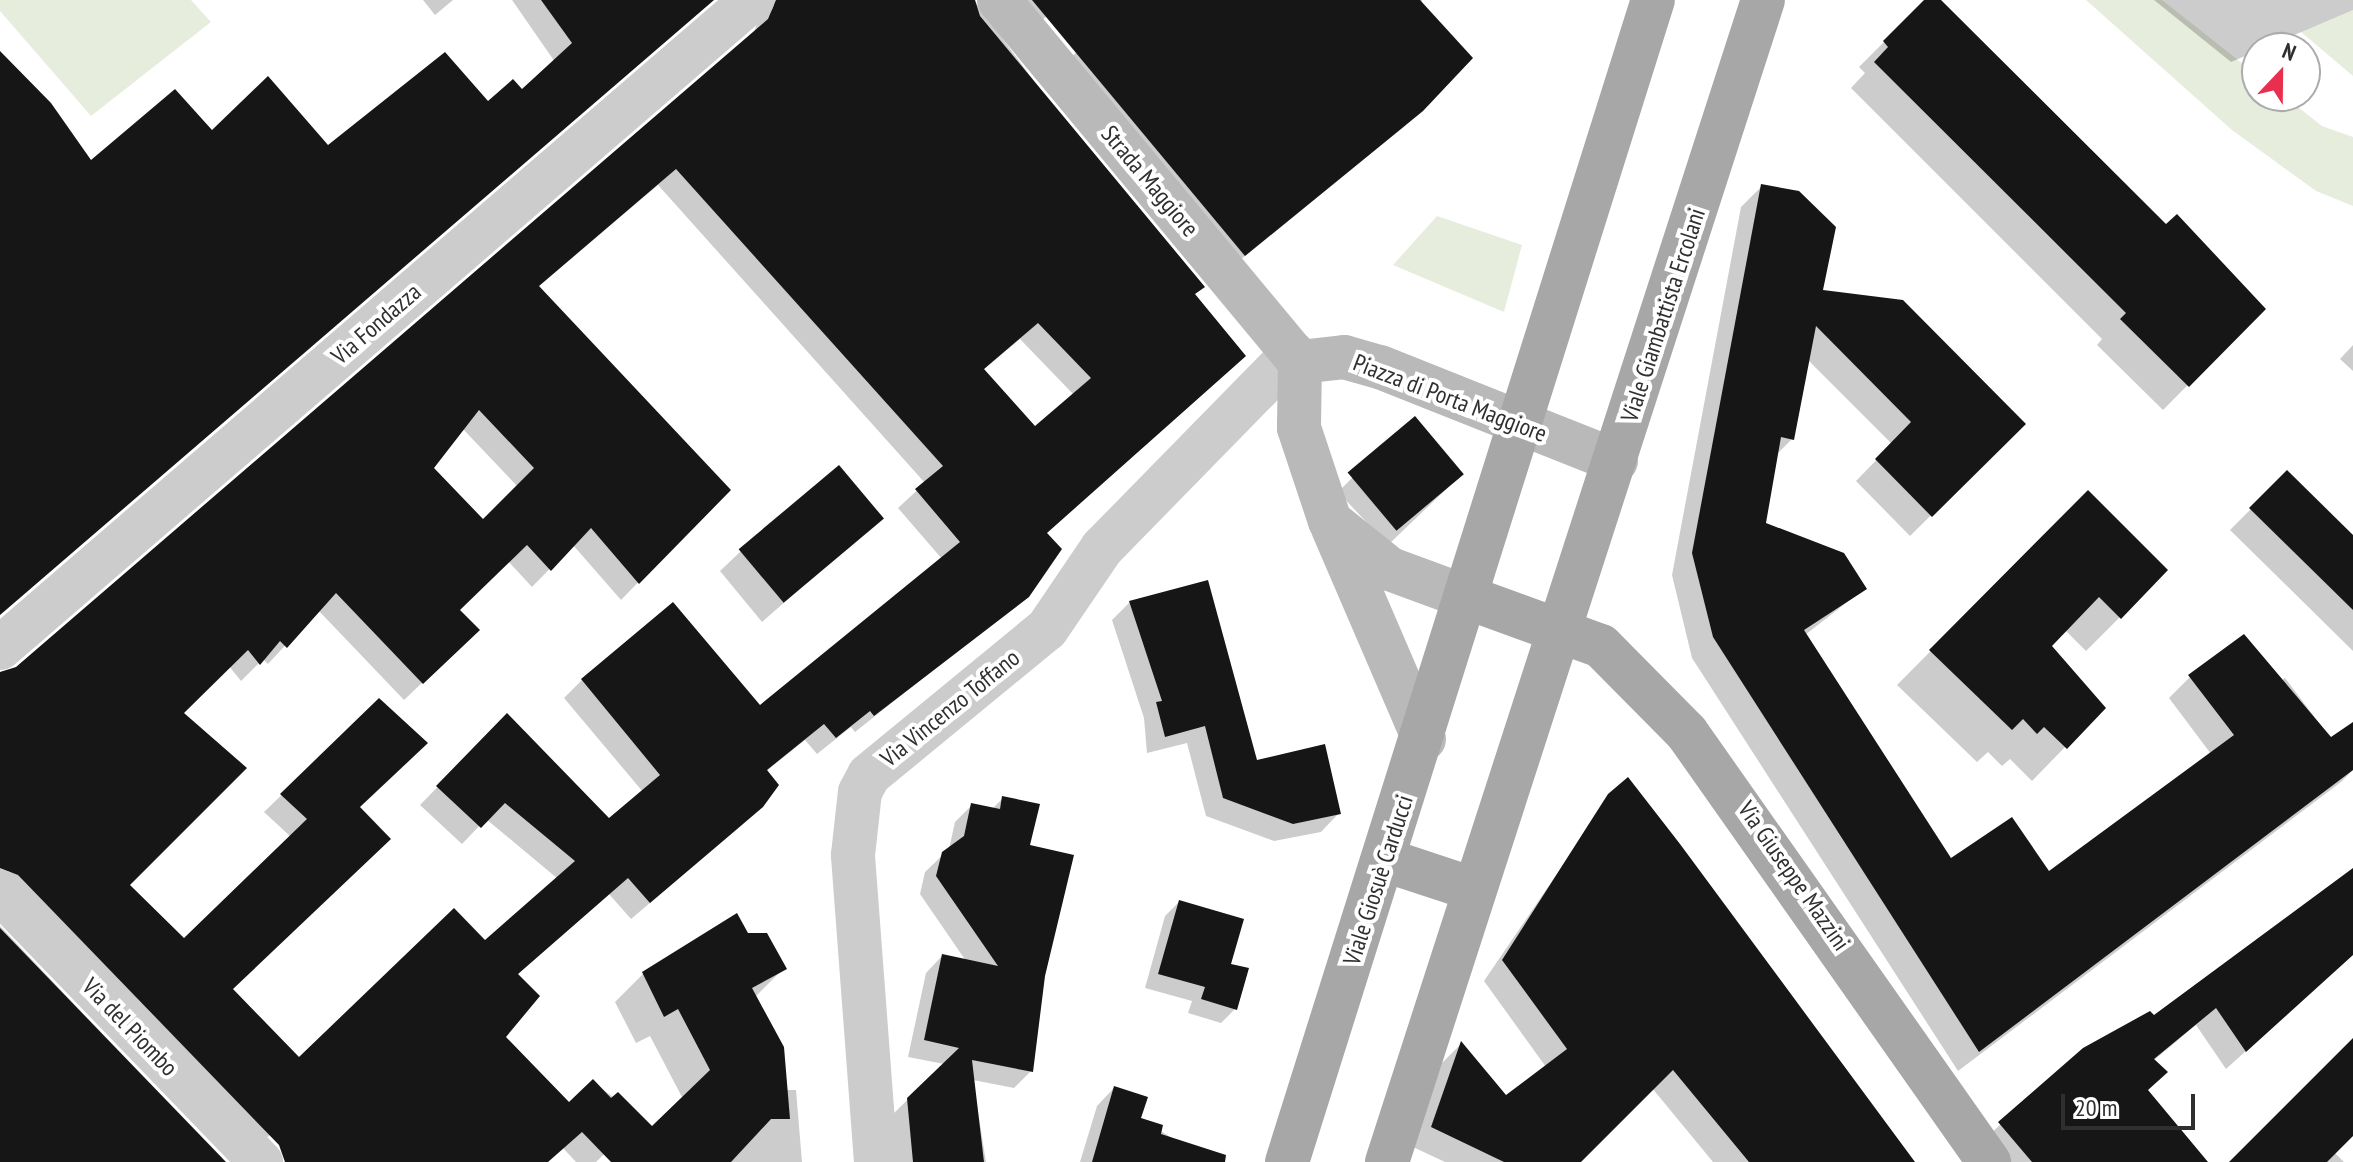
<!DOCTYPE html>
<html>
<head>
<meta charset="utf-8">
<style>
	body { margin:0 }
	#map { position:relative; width:2353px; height:1162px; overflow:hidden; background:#fff; font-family:"PT Sans Narrow",sans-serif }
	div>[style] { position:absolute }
	.green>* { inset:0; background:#e7eddd }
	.shadow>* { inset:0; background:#0003 }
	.building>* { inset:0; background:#161616; transform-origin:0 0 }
	.street>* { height:44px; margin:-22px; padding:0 22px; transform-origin:22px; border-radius:22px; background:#ccc }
	.secondary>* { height:44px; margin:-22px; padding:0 22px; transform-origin:22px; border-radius:22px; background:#b9b9b9 }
	.primary>* { height:44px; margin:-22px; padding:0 22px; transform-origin:22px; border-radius:22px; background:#a7a7a7 }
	span { translate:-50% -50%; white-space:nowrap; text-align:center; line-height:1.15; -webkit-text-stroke:8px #fff; paint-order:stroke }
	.street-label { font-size:24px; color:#2f2f2f }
	.north { position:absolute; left:2241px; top:32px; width:80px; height:80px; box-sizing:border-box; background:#fff; border:2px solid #acacac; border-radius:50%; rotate:22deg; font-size:22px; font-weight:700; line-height:32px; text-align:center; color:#2f2f2f }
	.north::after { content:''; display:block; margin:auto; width:28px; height:36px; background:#e8304e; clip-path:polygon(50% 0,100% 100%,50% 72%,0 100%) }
	.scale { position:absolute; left:2061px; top:1094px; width:134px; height:36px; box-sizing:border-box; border:4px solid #2f2f2f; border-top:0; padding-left:10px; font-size:24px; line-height:28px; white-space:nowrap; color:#2f2f2f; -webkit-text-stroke:6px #fff; paint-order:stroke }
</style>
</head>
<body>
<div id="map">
	<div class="green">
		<div style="clip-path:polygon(0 0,191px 0,211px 22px,91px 116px,0 11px)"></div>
		<div style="clip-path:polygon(2086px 0,2162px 0,2257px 75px,2257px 96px,2284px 96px,2322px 126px,2353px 137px,2353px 206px,2316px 191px,2232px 130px)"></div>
		<div style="clip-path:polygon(2353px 10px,2353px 76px,2301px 32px)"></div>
		<div style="clip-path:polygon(1437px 216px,1522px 245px,1504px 312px,1393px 265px)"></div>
	</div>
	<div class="shadow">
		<div style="clip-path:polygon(423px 0,453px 0,435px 15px)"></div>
		<div style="clip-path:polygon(512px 0,714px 0,0 615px,0 241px,91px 163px,212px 133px,328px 148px,522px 92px,555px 62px)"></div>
		<div style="clip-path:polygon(evenodd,748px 0,974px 0,1193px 296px,1045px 534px,1027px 596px,855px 732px,851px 727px,817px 754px,805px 740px,765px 772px,743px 824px,631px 919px,609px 894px,517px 975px,504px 1037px,568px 1105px,593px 1082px,641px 1118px,596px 1162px,576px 1162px,563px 1148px,547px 1162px,306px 1162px,339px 1069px,252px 1152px,0 890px,0 672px,17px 669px,753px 35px,760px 15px,748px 0,658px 185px,925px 483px,898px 508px,942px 559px,759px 708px,582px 680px,564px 698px,643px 792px,609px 821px,507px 716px,420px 805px,462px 844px,486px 819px,558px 879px,485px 943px,299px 1060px,231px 989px,358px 807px,379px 701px,264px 812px,291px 837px,184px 941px,128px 885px,181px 713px,229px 666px,241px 681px,263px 659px,268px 664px,318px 610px,404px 700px,460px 647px,457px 611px,508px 561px,532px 587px,573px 545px,621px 600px,728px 490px,538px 287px,658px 185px,748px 0,1020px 339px,1074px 395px,1035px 429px,983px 370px,1020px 339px,748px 0,462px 428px,518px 487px,483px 522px,431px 468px,462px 428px)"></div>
		<div style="clip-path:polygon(995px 0,1062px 0,1028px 35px)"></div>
		<div style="clip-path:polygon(1140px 0,1422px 0,1406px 125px,1229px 269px,1060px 66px)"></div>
		<div style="clip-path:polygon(1939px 0,2166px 227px,2263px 309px,2163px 410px,2097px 345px,2102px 339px,1851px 88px,1865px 73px,1859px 67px,1916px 10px)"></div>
		<div style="clip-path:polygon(2154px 0,2353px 0,2353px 10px,2231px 62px)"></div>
		<div style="clip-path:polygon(1762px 186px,1821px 291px,2023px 424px,1910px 536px,1856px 481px,1892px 444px,1807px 359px,1792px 439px,1776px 455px,1764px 524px,1864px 589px,1805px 635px,1950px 860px,2048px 874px,2211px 754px,2169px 698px,2190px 677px,2277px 684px,2285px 678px,2331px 739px,2353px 750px,2353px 770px,2341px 782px,1958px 1071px,1692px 658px,1672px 575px,1741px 207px)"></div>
		<div style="clip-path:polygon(2353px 345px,2353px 371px,2340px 359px)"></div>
		<div style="clip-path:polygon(2287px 473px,2353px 538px,2353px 651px,2230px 530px)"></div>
		<div style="clip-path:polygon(1462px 474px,1388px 545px,1338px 492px,1352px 478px)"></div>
		<div style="clip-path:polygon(2088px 493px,2120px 617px,2086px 651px,2065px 630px,2049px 646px,2103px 708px,2032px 781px,2010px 759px,2002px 766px,1988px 752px,1977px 762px,1897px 685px)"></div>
		<div style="clip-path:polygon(881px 518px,762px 622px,720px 571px,741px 551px)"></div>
		<div style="clip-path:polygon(1130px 602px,1255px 763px,1339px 813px,1321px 832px,1274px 841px,1206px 816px,1187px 743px,1147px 753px,1144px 718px,1112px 620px)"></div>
		<div style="clip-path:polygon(1610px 796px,1915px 1162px,1713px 1162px,1652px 1088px,1575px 1162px,1445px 1162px,1413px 1147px,1442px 1063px,1461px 1044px,1505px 1097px,1546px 1067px,1484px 981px)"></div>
		<div style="clip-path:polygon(1003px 798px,1028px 847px,1043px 976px,1031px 1071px,1014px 1088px,973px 1080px,986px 1162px,895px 1162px,890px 1117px,944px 1064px,908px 1057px,926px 973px,942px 956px,966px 961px,920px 894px,925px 872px,949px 849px,955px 822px,972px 805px,992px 809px)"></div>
		<div style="clip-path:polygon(2353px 871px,2353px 953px,2338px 968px,2226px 1069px,2196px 1025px,2153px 1061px,2146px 1091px,2206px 1162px,1998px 1162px,1981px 1142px,2084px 1050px,2154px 1018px)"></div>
		<div style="clip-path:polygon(1179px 902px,1229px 965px,1235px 1009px,1221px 1023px,1188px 1013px,1192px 1001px,1145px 988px,1165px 916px)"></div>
		<div style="clip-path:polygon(0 926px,224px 1162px,0 1162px)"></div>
		<div style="clip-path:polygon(747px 935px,784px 968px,755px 997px,786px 1090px,796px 1090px,802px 1162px,618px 1162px,683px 1099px,650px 1036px,636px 1043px,615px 1002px,643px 974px)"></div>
		<div style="clip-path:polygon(2353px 1041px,2353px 1133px,2334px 1152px,2344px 1162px,2232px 1162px)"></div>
		<div style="clip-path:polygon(1114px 1088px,1139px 1118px,1177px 1141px,1170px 1162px,1080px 1162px,1097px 1106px)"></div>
	</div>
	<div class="building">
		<div style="clip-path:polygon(541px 0,714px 0,0 615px,0 51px,51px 103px,91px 160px,175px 89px,212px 130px,268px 76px,328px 145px,445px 52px,488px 101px,513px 79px,522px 89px,572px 43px)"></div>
		<div style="clip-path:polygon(evenodd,776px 0,975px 0,980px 16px,1205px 287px,1195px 294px,1246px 356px,1047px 533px,1062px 549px,1029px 597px,874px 716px,870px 711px,836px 738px,824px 724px,767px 770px,779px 785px,763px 807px,650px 903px,628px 878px,518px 974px,540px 996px,506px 1037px,569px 1102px,593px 1079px,611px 1098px,618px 1092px,652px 1126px,710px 1070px,678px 1009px,664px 1017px,642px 972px,737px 913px,748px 933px,767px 933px,787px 969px,752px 988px,784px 1047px,790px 1119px,771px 1119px,731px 1162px,611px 1162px,582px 1132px,548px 1162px,285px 1162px,279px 1145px,18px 875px,0 868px,0 672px,16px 667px,768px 19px,776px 0,676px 169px,943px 466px,915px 489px,960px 542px,760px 705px,673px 602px,581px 679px,660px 775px,609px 818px,507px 713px,436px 786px,481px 828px,505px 803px,575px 861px,485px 940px,454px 908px,299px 1057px,233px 989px,391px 839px,360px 807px,428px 743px,379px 698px,280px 794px,307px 819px,184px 938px,130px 885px,247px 768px,184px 713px,248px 650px,260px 665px,280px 641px,287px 648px,336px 593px,423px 684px,480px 630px,460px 610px,527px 545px,551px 571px,591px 528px,639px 584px,731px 490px,539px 286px,676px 169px,776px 0,1038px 323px,1091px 378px,1035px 426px,984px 369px,1038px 323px,776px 0,479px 410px,534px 468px,483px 519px,434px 468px,479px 410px)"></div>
		<div style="clip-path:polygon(1032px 0,1420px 0,1473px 58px,1423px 111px,1245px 256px)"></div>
		<div style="clip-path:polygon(1924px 0,1941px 0,2166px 224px,2177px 214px,2266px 309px,2189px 387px,2120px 319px,2126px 313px,1874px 62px,1888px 47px,1883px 41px)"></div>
		<div style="clip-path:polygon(1761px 184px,1799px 191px,1836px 227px,1823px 290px,1903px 300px,2026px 424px,1932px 517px,1875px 459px,1911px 422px,1816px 326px,1794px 440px,1781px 437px,1766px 523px,1844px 553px,1867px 589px,1804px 630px,1951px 858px,2012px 817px,2049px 871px,2234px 735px,2188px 675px,2244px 634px,2331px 737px,2353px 722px,2353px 770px,1979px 1052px,1713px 637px,1692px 553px)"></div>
		<div style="left:1415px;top:416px;width:76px;height:88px;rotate:50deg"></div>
		<div style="left:839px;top:465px;width:70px;height:131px;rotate:50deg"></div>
		<div style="clip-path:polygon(2287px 470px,2353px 535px,2353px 610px,2249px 508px)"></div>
		<div style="clip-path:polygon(2088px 490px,2168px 570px,2121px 619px,2099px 597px,2052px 646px,2106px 708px,2067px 749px,2044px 727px,2037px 734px,2023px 719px,2012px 730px,1929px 650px)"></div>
		<div style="clip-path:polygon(1208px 580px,1257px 760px,1325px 744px,1341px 814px,1293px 824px,1223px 798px,1205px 726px,1165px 737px,1156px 702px,1162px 701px,1129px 601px)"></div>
		<div style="clip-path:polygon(1628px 777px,1680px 844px,1915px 1162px,1749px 1162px,1673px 1070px,1581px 1162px,1504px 1162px,1431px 1127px,1461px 1041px,1506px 1095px,1567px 1049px,1502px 960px,1608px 794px)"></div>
		<div style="clip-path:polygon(1002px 796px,1040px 804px,1030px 845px,1074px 855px,1045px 976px,1033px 1072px,972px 1060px,984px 1162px,913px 1162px,907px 1098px,959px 1048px,924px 1040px,942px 954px,998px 966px,936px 876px,942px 852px,964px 836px,971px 803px,1000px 809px)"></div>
		<div style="clip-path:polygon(2353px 868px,2353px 955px,2246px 1052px,2216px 1008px,2154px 1059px,2168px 1072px,2148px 1090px,2208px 1162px,2032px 1162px,1998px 1122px,2083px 1048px,2150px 1011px,2154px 1015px)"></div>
		<div style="clip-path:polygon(1179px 900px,1244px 919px,1231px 964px,1249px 968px,1237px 1010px,1201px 999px,1205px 987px,1158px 974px)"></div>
		<div style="clip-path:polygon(0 928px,226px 1162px,0 1162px)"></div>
		<div style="clip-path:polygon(2353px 1038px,2353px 1136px,2327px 1162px,2229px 1162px)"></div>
		<div style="clip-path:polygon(1114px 1086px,1148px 1097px,1141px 1118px,1163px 1125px,1161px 1134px,1226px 1155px,1225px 1162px,1092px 1162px)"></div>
	</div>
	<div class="street">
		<div style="left:0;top:648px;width:993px;rotate:-40.75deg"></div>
		<div style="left:0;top:892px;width:376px;rotate:46deg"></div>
		<div style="left:876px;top:1162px;width:308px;rotate:-94.3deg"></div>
		<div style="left:853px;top:855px;width:63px;rotate:-83.7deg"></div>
		<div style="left:860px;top:792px;width:19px;rotate:-62deg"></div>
		<div style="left:869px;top:775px;width:230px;rotate:-39.4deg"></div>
		<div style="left:1047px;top:629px;width:98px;rotate:-55.8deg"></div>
		<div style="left:1102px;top:548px;width:273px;rotate:-45.6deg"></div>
	</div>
	<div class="secondary">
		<div style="left:999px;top:0;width:471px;rotate:50.3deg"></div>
		<div style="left:1300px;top:362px;width:44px;rotate:-6.5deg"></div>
		<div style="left:1344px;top:357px;width:37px;rotate:16deg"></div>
		<div style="left:1380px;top:367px;width:254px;rotate:21.7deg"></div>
		<div style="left:1300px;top:362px;width:66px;rotate:90.9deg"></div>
		<div style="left:1299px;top:428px;width:98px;rotate:71.6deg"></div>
		<div style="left:1330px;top:521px;width:77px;rotate:38.7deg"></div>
		<div style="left:1390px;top:569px;width:84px;rotate:20.2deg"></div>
		<div style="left:1333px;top:528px;width:230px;rotate:66.7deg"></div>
	</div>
	<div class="primary">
		<div style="left:1469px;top:598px;width:140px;rotate:20deg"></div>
		<div style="left:1601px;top:646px;width:122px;rotate:45.3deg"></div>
		<div style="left:1687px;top:733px;width:525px;rotate:54.86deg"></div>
		<div style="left:1385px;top:860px;width:93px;rotate:18.2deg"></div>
		<div style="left:1287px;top:1162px;width:1218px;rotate:-72.52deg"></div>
		<div style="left:1387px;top:1162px;width:1221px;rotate:-72.07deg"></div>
	</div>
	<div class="street-label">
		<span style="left:1150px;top:181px;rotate:50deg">Strada Maggiore</span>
		<span style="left:1663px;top:315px;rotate:-72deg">Viale Giambattista Ercolani</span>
		<span style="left:376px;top:324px;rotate:-41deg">Via Fondazza</span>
		<span style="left:1450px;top:398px;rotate:21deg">Piazza di Porta Maggiore</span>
		<span style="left:950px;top:708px;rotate:-39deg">Via Vincenzo Toffano</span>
		<span style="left:1794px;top:876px;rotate:55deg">Via Giuseppe Mazzini</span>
		<span style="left:1378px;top:880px;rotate:-72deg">Viale Giosuè Carducci</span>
		<span style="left:130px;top:1027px;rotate:46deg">Via del Piombo</span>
	</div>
	<div class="north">N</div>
	<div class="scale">20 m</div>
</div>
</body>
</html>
